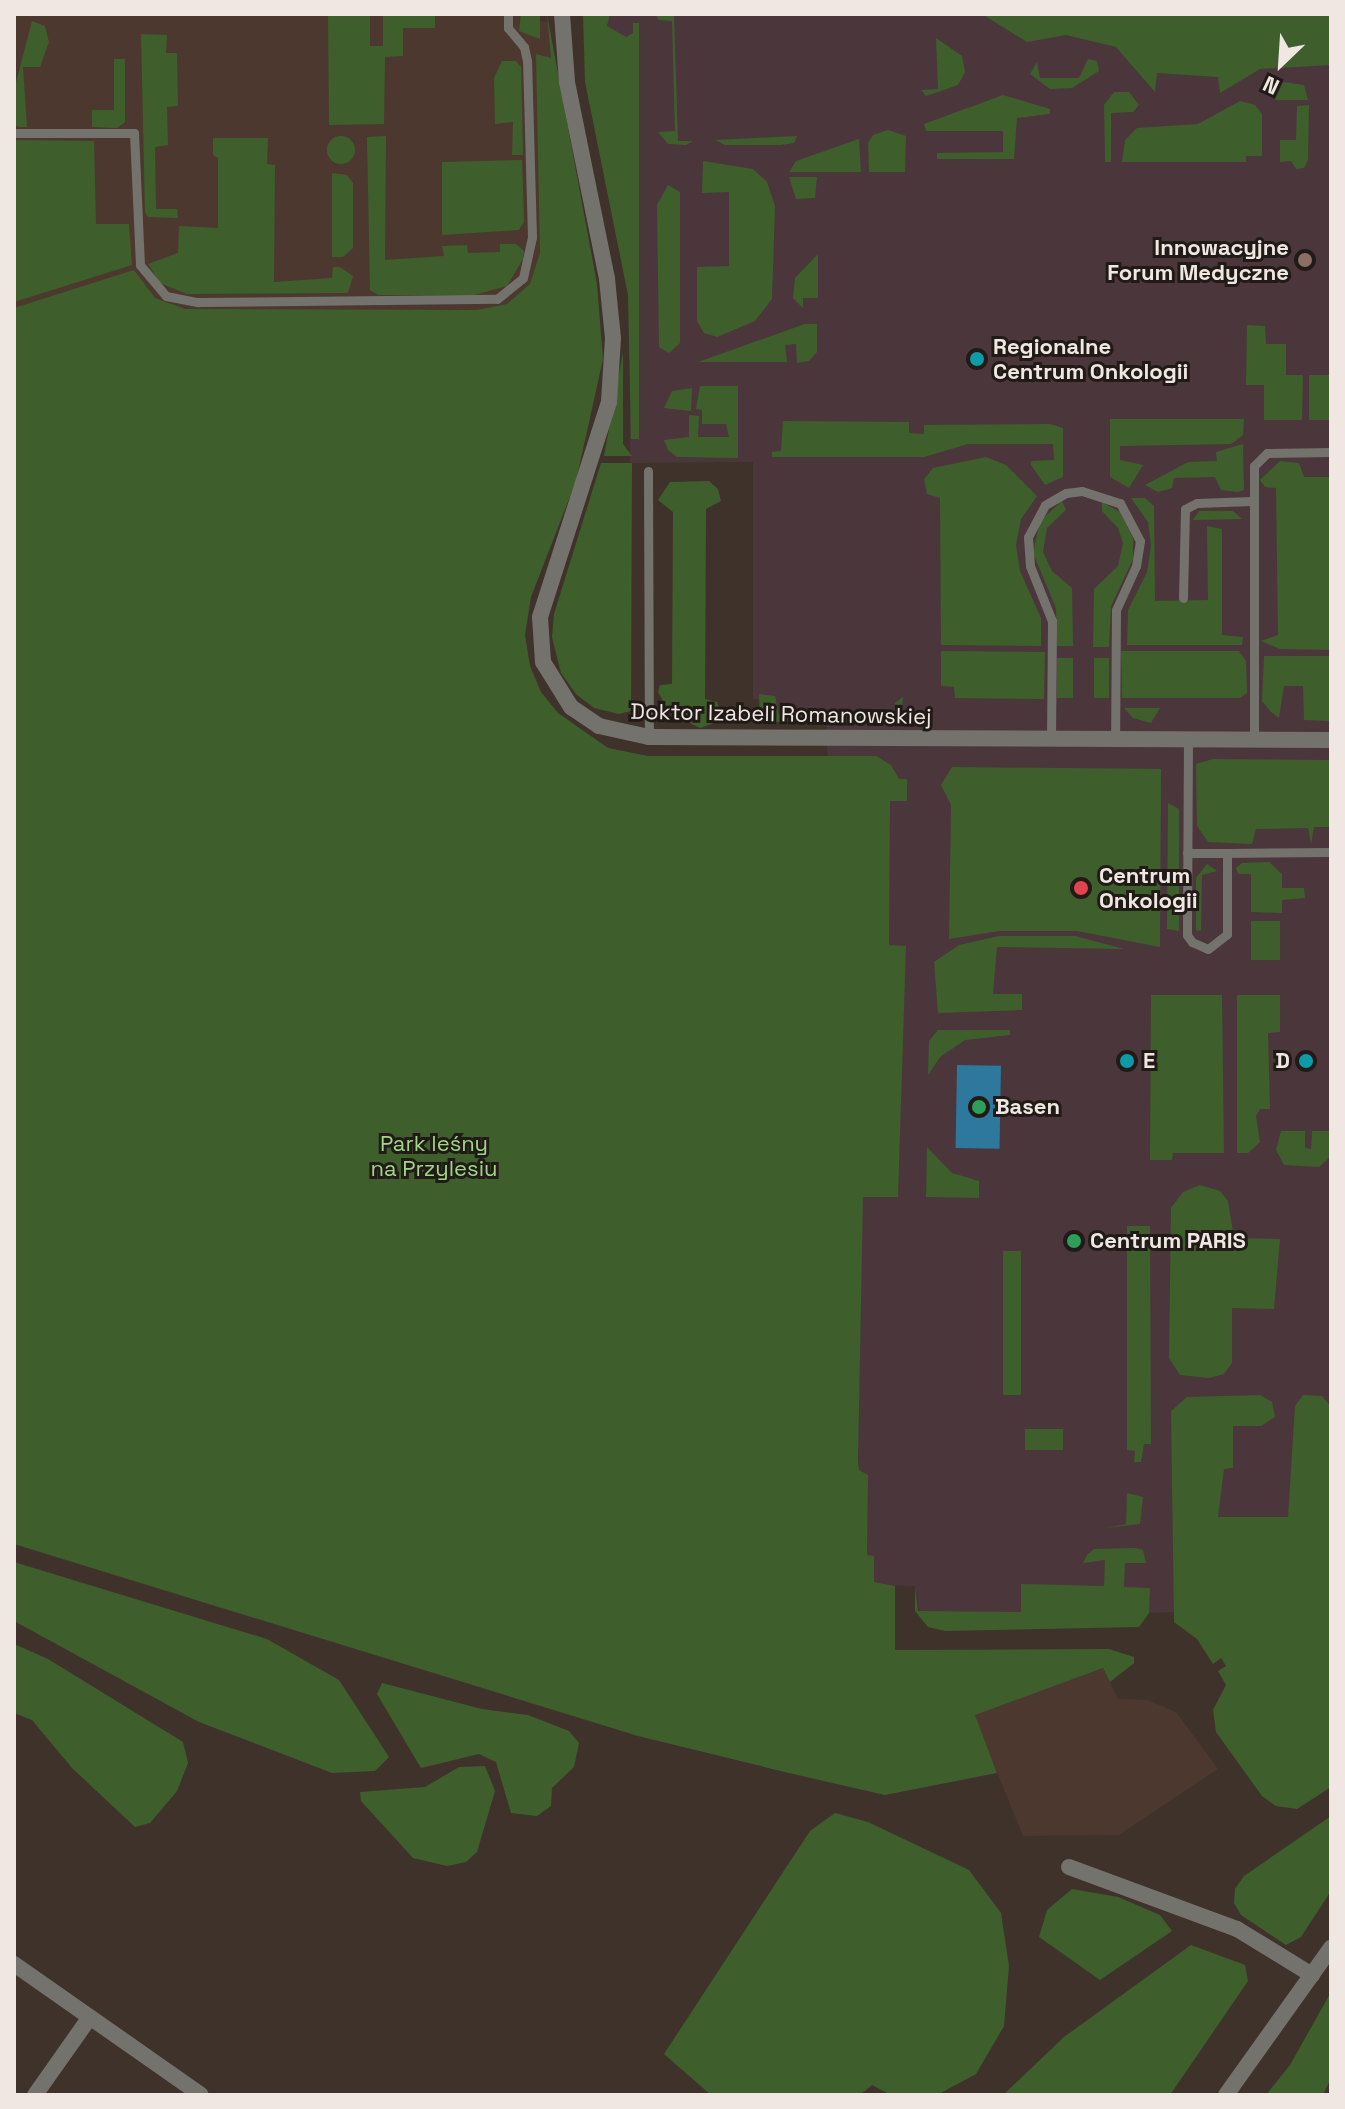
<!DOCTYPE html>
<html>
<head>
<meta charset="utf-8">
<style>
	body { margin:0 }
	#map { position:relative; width:1345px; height:2109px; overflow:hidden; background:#3f322b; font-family:"Space Grotesk",sans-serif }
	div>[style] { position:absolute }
	.built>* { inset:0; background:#4c382e }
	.medical>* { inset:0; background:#4b363b }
	.green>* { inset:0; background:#3e5f2c; transform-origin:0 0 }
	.round { border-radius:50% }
	.water>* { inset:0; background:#2d789c; transform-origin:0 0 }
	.service>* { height:9px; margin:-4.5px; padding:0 4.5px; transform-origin:4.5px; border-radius:4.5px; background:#74726c }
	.minor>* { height:16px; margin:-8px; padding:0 8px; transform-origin:8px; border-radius:8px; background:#74726c }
	.tertiary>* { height:16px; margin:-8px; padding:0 8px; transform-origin:8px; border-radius:8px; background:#74726c }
	.dots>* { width:22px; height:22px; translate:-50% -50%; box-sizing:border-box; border:4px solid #211b18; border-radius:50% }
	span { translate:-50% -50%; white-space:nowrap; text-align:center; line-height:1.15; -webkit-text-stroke:6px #211b18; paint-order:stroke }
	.poi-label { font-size:22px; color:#f0e6e2; font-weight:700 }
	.right { translate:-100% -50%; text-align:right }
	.left { translate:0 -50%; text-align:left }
	.street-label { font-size:22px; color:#f0e6e2 }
	.park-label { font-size:22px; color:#a0d685 }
	.frame { position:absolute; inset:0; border:16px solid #f0e6e2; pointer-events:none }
	.north { position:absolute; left:1241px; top:24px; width:80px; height:80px; -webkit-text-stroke:6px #211b18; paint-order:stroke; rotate:205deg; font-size:22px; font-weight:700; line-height:32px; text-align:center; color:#f0e6e2 }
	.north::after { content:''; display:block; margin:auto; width:28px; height:36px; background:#f0e6e2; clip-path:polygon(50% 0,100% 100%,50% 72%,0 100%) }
</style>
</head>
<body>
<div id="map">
	<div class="built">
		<div style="clip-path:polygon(14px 14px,540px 14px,540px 21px,548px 22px,553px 77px,548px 406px,14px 376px)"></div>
		<div style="clip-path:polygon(1103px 1668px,1118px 1699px,1148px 1700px,1176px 1712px,1218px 1769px,1119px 1835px,1023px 1836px,974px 1715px)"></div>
	</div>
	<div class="medical">
		<div style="clip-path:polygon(606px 14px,1331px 14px,1331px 1530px,1193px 1612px,920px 1616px,915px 1586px,864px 1585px,826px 720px,764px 720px,765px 700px,753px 699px,753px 462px,630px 463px,631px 233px)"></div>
	</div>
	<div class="green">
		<div style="clip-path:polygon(328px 14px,370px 14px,370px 46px,383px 46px,383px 14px,457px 14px,435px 16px,435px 28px,403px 28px,403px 56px,385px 57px,384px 124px,329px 125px)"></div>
		<div style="clip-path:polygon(521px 14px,540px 14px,540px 39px,519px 31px)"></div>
		<div style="clip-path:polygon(547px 14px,597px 284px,603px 359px,576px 481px,531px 597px,525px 635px,530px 666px,541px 692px,558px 713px,608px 748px,648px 756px,876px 756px,891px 765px,899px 779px,907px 779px,907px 801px,890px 801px,889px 945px,906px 946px,898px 1197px,863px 1197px,858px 1460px,859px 1470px,868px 1475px,867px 1555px,874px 1556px,874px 1582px,895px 1586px,895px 1650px,1109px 1649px,1134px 1657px,1134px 1663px,1110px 1682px,1103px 1668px,975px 1715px,997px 1773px,885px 1795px,789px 1773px,638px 1736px,14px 1544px,14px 308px,134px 270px,155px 298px,185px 309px,477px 310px,507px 304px,530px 284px,540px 253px,536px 54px,551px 58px)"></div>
		<div style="clip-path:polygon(583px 14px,610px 14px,607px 26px,626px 37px,633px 33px,633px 23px,639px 23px,639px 439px,631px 439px,628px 295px,585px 82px)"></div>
		<div style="clip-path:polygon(655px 14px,674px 14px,678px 141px,693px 141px,686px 145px,668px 144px,658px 132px,675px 131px,672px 21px,659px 20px)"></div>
		<div style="clip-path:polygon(982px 14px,1331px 14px,1331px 65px,1260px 69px,1220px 93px,1218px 77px,1157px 73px,1155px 92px,1116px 47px,1066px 35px,1027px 42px)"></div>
		<div style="clip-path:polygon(32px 21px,45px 26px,49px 42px,40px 67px,23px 67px,27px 127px,20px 127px,14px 126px,14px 90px)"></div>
		<div style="clip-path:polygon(141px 34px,167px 35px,166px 53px,177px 53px,178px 106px,167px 107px,168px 145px,155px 147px,156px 209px,177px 209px,178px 218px,148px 217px,145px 212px)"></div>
		<div style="clip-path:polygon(936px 38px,962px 56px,965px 72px,958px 85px,926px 96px,921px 90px,938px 89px)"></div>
		<div style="clip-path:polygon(114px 59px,125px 59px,125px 122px,117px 128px,92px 127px,92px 110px,114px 110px)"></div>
		<div style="clip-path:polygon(1088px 59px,1097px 61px,1099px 71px,1072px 88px,1050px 89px,1030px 74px,1037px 62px,1040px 78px,1079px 78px)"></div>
		<div style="clip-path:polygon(502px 61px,516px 61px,521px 67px,523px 155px,512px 155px,513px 122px,495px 124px,494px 78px)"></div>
		<div style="clip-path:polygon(1283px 82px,1304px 85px,1308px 100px,1275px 100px)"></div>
		<div style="clip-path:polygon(1114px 92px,1129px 92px,1139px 105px,1133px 112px,1111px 113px,1111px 162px,1105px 162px,1104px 105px)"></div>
		<div style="clip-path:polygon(1003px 95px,1050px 109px,1050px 114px,1017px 118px,1014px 159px,937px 159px,937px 153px,1003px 152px,1003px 131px,926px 131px,924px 124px)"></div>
		<div style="clip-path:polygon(1240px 101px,1255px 105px,1262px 114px,1262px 156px,1246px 156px,1246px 162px,1122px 162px,1125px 140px,1137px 128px,1198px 124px)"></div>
		<div style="clip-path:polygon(1309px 105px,1308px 160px,1304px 168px,1296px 169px,1291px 161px,1280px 162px,1280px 140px,1296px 140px,1297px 106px)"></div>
		<div style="clip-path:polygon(888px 130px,906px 136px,905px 172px,869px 172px,868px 143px,873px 135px)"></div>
		<div style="clip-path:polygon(386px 136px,385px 260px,444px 256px,442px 246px,467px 245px,468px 253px,500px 252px,500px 244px,516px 244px,524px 251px,523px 259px,507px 286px,474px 295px,378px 295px,370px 290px,367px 137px)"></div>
		<div style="clip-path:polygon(797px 136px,794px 143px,781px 145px,725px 145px,715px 140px)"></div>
		<div class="round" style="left:327px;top:136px;width:28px;height:28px"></div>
		<div style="clip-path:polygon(213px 138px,268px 138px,267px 164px,275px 165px,274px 282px,332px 278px,333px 267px,340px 267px,353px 276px,348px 293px,187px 294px,160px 283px,148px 264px,178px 253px,179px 226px,218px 228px,218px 158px,213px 155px)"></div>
		<div style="clip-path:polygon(859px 139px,861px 172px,789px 172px,796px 161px)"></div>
		<div style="clip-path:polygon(14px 140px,94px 141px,96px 224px,129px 224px,132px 265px,14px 302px)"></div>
		<div style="clip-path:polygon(522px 160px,524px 222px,519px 230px,442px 235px,442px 162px)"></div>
		<div style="clip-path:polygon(703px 161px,753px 169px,767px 182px,775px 206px,772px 299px,755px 321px,717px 337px,704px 333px,697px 321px,697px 267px,729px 266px,729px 192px,702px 193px)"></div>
		<div style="clip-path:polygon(332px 173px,347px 175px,353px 183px,353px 248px,343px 257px,332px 257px)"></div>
		<div style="clip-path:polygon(789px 177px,817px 177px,815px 198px,796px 199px)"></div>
		<div style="clip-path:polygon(668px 185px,680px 192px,680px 343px,669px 353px,659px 347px,657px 205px)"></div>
		<div style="clip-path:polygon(818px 254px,818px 298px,803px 298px,803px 308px,793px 298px,795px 278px)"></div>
		<div style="clip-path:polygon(805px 324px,817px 324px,817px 352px,809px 361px,797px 363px,796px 344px,785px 345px,787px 362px,698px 362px)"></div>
		<div style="clip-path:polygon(1247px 325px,1265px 326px,1266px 344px,1286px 344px,1286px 375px,1303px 375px,1302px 420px,1264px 420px,1264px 385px,1246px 385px)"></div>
		<div style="clip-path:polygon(623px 352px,623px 444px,632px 456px,604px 456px)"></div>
		<div style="left:1309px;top:375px;width:22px;height:45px"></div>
		<div style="clip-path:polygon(700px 386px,738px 386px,738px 458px,677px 457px,668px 450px,664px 440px,689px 437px,689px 415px,699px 416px,698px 437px,729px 437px,726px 424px,702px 424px,702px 410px,696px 409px)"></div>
		<div style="clip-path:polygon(692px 388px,691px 411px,664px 408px,672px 391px)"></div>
		<div style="clip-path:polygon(1110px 419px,1244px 419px,1243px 435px,1231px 444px,1120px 446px,1120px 460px,1143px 465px,1129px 488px,1110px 477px)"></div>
		<div style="clip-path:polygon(783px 421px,909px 422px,909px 433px,924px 434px,924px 425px,1050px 424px,1063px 428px,1063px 477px,1045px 485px,1031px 465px,1031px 461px,1054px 460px,1053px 444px,968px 444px,924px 457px,772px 457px,772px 452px,781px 451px)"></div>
		<div style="clip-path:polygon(1243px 444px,1244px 490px,1238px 492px,1221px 490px,1215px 477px,1174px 478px,1172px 488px,1158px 492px,1145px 485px,1188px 462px,1217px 461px,1216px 452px)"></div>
		<div style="clip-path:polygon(986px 457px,1006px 465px,1037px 496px,1021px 519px,1016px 545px,1020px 571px,1041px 618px,1041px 646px,941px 645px,940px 498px,927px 494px,924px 479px,933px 468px)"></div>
		<div style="clip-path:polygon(1280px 461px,1299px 463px,1304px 477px,1331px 477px,1331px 650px,1280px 649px,1261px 641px,1278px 635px,1276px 488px,1265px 487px,1260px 480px)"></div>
		<div style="clip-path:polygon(601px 463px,632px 463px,631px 711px,619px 714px,594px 708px,576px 694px,561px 673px,552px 637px,554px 614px)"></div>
		<div style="clip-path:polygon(709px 481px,718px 489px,721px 501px,706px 509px,705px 699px,717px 702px,720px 710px,714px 723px,700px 728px,670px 713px,658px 692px,660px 685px,672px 684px,673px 512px,658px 500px,670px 482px)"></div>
		<div style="clip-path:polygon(1131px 498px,1145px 498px,1154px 506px,1155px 601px,1208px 600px,1207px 526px,1222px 529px,1222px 635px,1243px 637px,1242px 645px,1127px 645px,1128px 610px,1147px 572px,1151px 546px,1148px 522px)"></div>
		<div style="clip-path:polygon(1062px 501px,1066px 510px,1047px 528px,1043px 552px,1052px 571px,1072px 588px,1073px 646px,1057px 646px,1056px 608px,1033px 553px,1040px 521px)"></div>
		<div style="clip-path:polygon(1102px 502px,1120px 512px,1133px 538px,1133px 559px,1111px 606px,1109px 647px,1093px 647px,1094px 589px,1118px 566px,1123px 543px,1118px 528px,1102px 511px)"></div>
		<div style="clip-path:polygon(1199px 511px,1233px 511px,1242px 519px,1193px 520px)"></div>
		<div style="clip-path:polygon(941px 651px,1045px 652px,1044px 699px,955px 698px,954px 687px,941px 686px)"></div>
		<div style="clip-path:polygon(1121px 651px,1239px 651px,1246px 661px,1247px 693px,1240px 698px,1122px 698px)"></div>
		<div style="clip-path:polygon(1264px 656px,1331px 656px,1331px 721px,1304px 720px,1303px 686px,1284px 686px,1279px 718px,1271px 712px,1262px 701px)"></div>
		<div style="left:1057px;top:658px;width:16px;height:40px"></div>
		<div style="left:1094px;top:658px;width:15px;height:40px"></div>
		<div style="clip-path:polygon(759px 694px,775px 696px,779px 715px,894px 715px,895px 703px,903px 697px,902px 709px,892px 722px,766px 722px,760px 717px)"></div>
		<div style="clip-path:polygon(1124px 708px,1160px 708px,1151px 723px,1133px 718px)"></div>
		<div style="clip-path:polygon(1213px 759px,1331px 760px,1331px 827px,1314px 827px,1311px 844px,1308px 828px,1256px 829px,1252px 844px,1208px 842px,1197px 826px,1196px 764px)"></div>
		<div style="clip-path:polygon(952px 767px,1161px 769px,1160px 947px,1077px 931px,999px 931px,949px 939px,951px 805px,941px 785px)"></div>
		<div style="clip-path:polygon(1168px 803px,1179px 809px,1179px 931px,1167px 929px)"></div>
		<div style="clip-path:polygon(1269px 862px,1282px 874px,1282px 888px,1304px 888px,1305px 898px,1282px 900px,1282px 913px,1251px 912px,1251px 874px,1238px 874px,1236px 868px,1242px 863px)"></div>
		<div style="clip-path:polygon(1207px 864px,1217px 871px,1202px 875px,1201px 931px,1196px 930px,1196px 878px)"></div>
		<div style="left:1280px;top:921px;width:39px;height:29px;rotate:90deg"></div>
		<div style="clip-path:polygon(999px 936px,1075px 936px,1124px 949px,997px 947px,993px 994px,1022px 994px,1022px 1010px,938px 1013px,934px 962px,959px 945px)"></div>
		<div style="clip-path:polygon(1151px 995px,1222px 995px,1224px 1153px,1173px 1153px,1172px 1160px,1150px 1160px)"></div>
		<div style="clip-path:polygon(1237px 995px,1280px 995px,1280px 1032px,1268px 1033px,1270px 1109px,1260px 1109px,1256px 1116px,1260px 1142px,1248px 1153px,1237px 1153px)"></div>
		<div style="clip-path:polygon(938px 1030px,1010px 1030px,1010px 1035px,965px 1040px,940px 1057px,928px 1075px,929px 1041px)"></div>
		<div style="clip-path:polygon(1281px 1131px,1305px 1131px,1305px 1148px,1311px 1149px,1312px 1131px,1331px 1131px,1330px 1157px,1319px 1167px,1284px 1165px,1276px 1150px)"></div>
		<div style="clip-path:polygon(927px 1147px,952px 1173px,979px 1181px,979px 1198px,926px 1197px)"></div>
		<div style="clip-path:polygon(1200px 1185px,1220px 1191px,1228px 1201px,1234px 1238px,1280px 1239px,1274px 1309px,1232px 1308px,1232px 1363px,1224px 1374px,1209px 1378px,1180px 1375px,1169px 1358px,1171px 1208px,1183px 1192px)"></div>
		<div style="clip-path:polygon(1127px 1226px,1150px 1226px,1151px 1444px,1144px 1444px,1141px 1462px,1134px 1462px,1135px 1451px,1127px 1450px)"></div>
		<div style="left:1021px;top:1251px;width:144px;height:18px;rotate:90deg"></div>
		<div style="clip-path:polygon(1260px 1395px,1272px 1402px,1275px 1417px,1261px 1426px,1233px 1426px,1233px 1468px,1224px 1469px,1218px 1517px,1288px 1517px,1295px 1406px,1303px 1395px,1322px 1396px,1331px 1407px,1331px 1787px,1297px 1809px,1276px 1806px,1262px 1796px,1216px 1732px,1213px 1710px,1226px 1685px,1218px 1671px,1226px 1666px,1221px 1658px,1213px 1664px,1197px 1639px,1174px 1622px,1171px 1411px,1187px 1397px)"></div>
		<div style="left:1025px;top:1429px;width:38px;height:21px"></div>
		<div style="clip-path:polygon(1127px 1493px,1143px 1497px,1140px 1524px,1104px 1528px,1126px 1524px)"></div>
		<div style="clip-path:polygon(1135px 1548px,1143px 1550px,1146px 1563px,1125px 1563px,1124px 1587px,1150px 1588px,1149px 1613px,1139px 1627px,945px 1631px,928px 1627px,915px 1611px,915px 1586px,918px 1611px,1021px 1612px,1021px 1584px,1104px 1586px,1105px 1560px,1083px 1563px,1087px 1555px,1094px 1549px)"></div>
		<div style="clip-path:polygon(14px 1562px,267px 1639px,339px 1680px,389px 1757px,375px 1771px,332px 1773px,199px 1722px,14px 1621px)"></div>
		<div style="clip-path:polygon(14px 1644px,48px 1659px,183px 1742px,188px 1763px,177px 1791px,150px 1823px,135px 1827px,72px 1768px,32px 1720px,14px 1713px)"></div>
		<div style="clip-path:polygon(382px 1683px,482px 1709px,528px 1715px,569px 1731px,579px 1743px,574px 1767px,552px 1788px,551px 1806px,537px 1816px,511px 1813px,496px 1762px,479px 1754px,421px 1768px,377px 1694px)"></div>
		<div style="clip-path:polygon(485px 1766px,495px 1791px,477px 1852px,466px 1862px,447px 1866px,413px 1858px,361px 1801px,360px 1792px,425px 1787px,459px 1767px)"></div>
		<div style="clip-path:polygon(835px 1813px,868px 1822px,969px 1870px,1001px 1913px,1009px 1966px,1004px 2026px,976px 2074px,937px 2095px,891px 2095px,872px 2085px,860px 2095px,711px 2095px,664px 2054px,810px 1831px)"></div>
		<div style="clip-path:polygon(1331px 1816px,1331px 1891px,1301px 1937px,1286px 1945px,1241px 1915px,1234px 1903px,1235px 1889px,1244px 1876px)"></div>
		<div style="clip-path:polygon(1072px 1889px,1118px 1897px,1160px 1915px,1172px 1931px,1100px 1980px,1039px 1937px,1047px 1910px)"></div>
		<div style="clip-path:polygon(1191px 1945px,1245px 1965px,1248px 1981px,1170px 2095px,1003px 2095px,1064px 2037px)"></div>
		<div style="clip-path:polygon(1331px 1992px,1331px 2078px,1323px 2095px,1266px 2095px,1290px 2065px)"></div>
	</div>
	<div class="water">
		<div style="left:957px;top:1065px;width:44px;height:83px;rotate:1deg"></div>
	</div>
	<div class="service">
		<div style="left:14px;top:133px;width:120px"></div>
		<div style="left:134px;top:133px;width:132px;rotate:87.4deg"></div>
		<div style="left:140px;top:265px;width:40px;rotate:50deg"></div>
		<div style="left:166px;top:296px;width:33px;rotate:11deg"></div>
		<div style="left:198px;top:302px;width:299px;rotate:-0.6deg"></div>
		<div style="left:497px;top:299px;width:33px;rotate:-39deg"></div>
		<div style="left:523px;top:278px;width:42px;rotate:-77.6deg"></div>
		<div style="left:532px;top:237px;width:176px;rotate:-91.6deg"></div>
		<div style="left:527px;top:61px;width:14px;rotate:-102deg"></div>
		<div style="left:524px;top:47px;width:25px;rotate:-130deg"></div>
		<div style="left:508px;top:28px;width:14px;rotate:-90deg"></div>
		<div style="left:648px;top:471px;width:266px;rotate:89.8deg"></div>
		<div style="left:1183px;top:598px;width:89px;rotate:-88.7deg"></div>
		<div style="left:1185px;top:509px;width:13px;rotate:-27deg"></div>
		<div style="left:1197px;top:503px;width:55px;rotate:-2.1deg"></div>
		<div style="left:1051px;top:739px;width:118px;rotate:-89.5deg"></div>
		<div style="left:1052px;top:621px;width:59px;rotate:-111.8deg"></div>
		<div style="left:1030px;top:566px;width:29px;rotate:-94deg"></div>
		<div style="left:1028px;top:537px;width:36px;rotate:-62deg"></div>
		<div style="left:1045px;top:505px;width:24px;rotate:-30deg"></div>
		<div style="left:1066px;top:493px;width:16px;rotate:-7deg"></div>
		<div style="left:1082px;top:491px;width:40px;rotate:18deg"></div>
		<div style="left:1120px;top:503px;width:43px;rotate:62.2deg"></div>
		<div style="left:1140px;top:541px;width:25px;rotate:99deg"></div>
		<div style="left:1136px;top:566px;width:48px;rotate:114.4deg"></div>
		<div style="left:1116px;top:610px;width:129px;rotate:90.4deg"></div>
		<div style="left:1188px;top:739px;width:196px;rotate:90.3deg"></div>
		<div style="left:1187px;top:935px;width:9px;rotate:54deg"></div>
		<div style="left:1192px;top:942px;width:17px;rotate:24deg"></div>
		<div style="left:1208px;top:949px;width:24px;rotate:-38deg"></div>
		<div style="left:1227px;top:934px;width:81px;rotate:-90deg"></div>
		<div style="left:1227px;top:853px;width:104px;rotate:-0.6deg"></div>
		<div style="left:1254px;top:741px;width:275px;rotate:-90deg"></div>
		<div style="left:1254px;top:466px;width:18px;rotate:-45deg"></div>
		<div style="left:1267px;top:453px;width:64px;rotate:-0.9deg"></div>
		<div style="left:1187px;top:853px;width:40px"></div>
	</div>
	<div class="minor">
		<div style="left:562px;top:14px;width:68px;rotate:85.8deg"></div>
		<div style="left:567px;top:82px;width:201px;rotate:78.5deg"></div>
		<div style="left:607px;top:279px;width:59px;rotate:84.2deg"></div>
		<div style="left:613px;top:338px;width:64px;rotate:93.6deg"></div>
		<div style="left:609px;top:402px;width:226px;rotate:107.8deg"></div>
		<div style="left:540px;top:617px;width:45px;rotate:86.2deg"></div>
		<div style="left:543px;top:662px;width:53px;rotate:58.1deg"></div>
		<div style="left:571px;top:707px;width:34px;rotate:34deg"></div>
		<div style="left:599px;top:726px;width:51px;rotate:12.4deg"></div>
		<div style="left:649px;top:737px;width:682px;rotate:0.25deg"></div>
		<div style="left:1069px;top:1867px;width:179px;rotate:20.3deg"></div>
		<div style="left:1237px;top:1929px;width:88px;rotate:31.5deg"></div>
		<div style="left:14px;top:1964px;width:228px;rotate:35deg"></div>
		<div style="left:35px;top:2095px;width:95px;rotate:-54.8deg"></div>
	</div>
	<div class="tertiary">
		<div style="left:1226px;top:2095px;width:181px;rotate:-54.5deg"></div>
	</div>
	<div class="dots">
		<div style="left:1305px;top:260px;background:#8d6e63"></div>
		<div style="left:977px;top:359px;background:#0f9aa8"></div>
		<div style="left:1081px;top:888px;background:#e0444e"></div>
		<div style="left:1127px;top:1061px;background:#0f9aa8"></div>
		<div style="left:1306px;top:1061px;background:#0f9aa8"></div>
		<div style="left:979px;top:1107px;background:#2e9e5b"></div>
		<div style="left:1074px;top:1241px;background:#2e9e5b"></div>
	</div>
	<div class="poi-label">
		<span class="right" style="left:1289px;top:260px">Innowacyjne<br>Forum Medyczne</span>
		<span class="left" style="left:993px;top:359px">Regionalne<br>Centrum Onkologii</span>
		<span class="left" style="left:1099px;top:888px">Centrum<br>Onkologii</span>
		<span class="left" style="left:1143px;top:1061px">E</span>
		<span class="right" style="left:1290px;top:1061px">D</span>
		<span class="left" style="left:995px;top:1107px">Basen</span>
		<span class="left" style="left:1090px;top:1241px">Centrum PARIS</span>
	</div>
	<div class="street-label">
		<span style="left:781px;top:714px;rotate:1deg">Doktor Izabeli Romanowskiej</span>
	</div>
	<div class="park-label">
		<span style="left:434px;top:1156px">Park leśny<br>na Przylesiu</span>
	</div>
	<div class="frame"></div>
	<div class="north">N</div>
</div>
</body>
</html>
